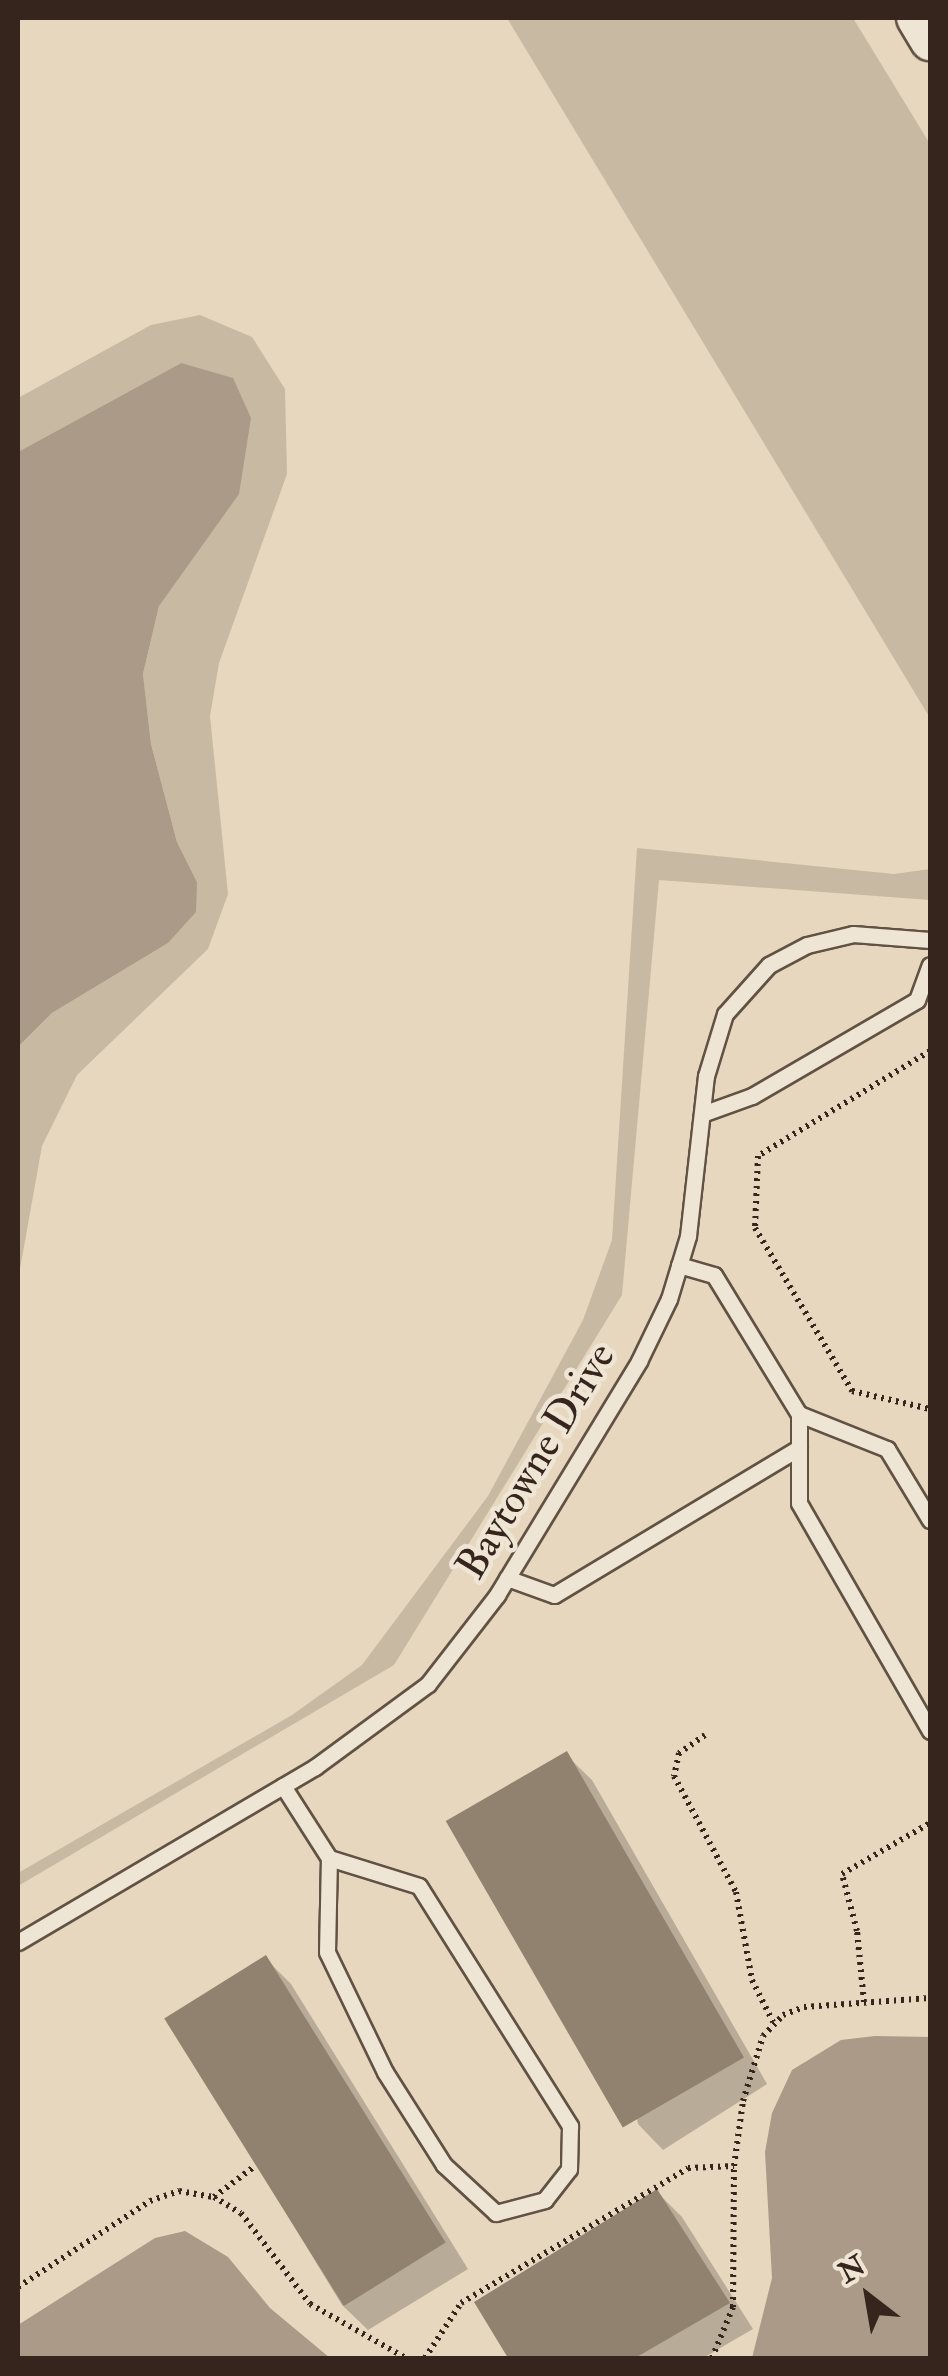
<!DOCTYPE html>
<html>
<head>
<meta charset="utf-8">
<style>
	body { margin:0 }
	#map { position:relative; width:948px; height:2376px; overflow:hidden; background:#e6d7be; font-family:"IM FELL Double Pica",serif }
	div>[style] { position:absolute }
	.green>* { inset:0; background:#c8b9a2 }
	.water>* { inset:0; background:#aa9a87 }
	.shadow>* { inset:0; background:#0003 }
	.building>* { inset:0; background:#918270; transform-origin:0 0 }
	.path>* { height:6px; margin-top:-3px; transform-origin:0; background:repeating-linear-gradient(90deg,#35251c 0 2.5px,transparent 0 7.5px) }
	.roads { filter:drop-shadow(2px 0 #615244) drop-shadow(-2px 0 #615244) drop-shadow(0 2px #615244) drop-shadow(0 -2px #615244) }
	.service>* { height:15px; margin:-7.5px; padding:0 7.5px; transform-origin:7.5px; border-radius:7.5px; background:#efe5d5 }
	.tertiary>* { height:38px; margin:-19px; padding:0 19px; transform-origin:19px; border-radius:19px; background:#efe5d5 }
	span { translate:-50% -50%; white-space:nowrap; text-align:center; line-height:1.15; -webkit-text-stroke:9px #efe5d5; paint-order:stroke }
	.street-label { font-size:42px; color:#35251c }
	.frame { position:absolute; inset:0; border:20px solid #35251c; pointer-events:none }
	.north { position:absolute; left:818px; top:2246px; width:100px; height:100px; -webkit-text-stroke:8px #efe5d5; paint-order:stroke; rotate:329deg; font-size:28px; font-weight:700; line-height:40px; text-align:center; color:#35251c }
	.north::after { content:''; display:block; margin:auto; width:35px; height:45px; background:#35251c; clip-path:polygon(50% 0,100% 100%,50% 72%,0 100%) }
</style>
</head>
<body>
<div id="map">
	<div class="green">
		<div style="clip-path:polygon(507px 18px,853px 18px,930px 144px,930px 718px)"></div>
		<div style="clip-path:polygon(200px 315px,252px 337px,285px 389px,287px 474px,219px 663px,210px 716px,228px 894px,208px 949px,77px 1075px,42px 1146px,18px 1280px,18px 1047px,52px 1013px,168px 943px,197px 882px,177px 842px,151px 744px,143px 674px,159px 606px,190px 554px,181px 363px,18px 452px,18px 398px,151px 325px)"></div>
		<div style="clip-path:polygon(637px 848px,894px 874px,930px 869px,930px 900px,659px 880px,622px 1295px,394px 1665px,18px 1886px,18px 1873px,292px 1715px,362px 1665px,488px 1496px,583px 1320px,612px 1240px)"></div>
	</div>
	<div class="water">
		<div style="clip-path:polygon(181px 363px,233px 378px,251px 418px,239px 494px,159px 606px,143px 674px,151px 744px,177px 842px,197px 882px,196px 912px,168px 943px,52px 1013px,18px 1047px,18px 452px)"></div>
		<div style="clip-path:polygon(875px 2036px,930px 2037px,930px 2358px,752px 2358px,772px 2278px,765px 2152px,772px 2113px,792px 2070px,841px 2040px)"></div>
		<div style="clip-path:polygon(185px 2231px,228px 2257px,270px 2308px,330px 2358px,18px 2358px,18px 2325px,155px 2238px)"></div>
	</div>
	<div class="shadow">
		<div style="clip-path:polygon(566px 1755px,592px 1780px,767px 2084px,663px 2150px,638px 2124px)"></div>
		<div style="clip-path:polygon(265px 1958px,291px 1984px,468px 2269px,368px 2330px,342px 2305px,168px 2020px)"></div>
		<div style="clip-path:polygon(657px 2192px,682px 2217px,753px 2329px,703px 2358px,511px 2358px,477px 2302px)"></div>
	</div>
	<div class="building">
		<div style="left:567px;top:1751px;width:354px;height:140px;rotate:60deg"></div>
		<div style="left:266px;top:1955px;width:339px;height:120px;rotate:58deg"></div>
		<div style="clip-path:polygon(657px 2189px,730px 2303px,635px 2358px,508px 2358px,474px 2302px)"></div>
	</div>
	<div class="path">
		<div style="left:930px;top:1051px;width:202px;rotate:148.6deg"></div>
		<div style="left:758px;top:1156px;width:72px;rotate:92.4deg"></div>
		<div style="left:755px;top:1228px;width:190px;rotate:59.2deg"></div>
		<div style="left:852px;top:1391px;width:80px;rotate:13deg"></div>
		<div style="left:705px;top:1735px;width:32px;rotate:145deg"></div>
		<div style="left:679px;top:1753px;width:24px;rotate:102deg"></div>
		<div style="left:674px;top:1776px;width:132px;rotate:61.9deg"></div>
		<div style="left:736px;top:1892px;width:89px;rotate:79.7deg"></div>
		<div style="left:752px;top:1980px;width:47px;rotate:63.4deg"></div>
		<div style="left:864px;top:2002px;width:71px;rotate:-95.6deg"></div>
		<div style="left:857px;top:1931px;width:59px;rotate:-104.7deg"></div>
		<div style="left:842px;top:1874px;width:102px;rotate:-30.1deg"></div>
		<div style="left:214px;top:2197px;width:51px;rotate:-37.1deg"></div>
		<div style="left:18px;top:2287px;width:158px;rotate:-33.1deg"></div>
		<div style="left:150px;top:2201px;width:31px;rotate:-19deg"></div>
		<div style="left:179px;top:2191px;width:36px;rotate:10deg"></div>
		<div style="left:214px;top:2197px;width:31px;rotate:31deg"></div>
		<div style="left:241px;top:2213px;width:114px;rotate:52.8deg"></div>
		<div style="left:310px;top:2304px;width:110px;rotate:29.4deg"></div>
		<div style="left:425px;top:2358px;width:66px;rotate:-56.8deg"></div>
		<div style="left:461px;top:2303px;width:264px;rotate:-30.7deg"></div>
		<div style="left:688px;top:2168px;width:46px;rotate:-2.5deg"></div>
		<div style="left:712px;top:2358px;width:55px;rotate:-67.6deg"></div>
		<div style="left:733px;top:2307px;width:141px;rotate:-89.6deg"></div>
		<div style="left:734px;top:2166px;width:66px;rotate:-82.1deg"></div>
		<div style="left:743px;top:2101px;width:68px;rotate:-72.9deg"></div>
		<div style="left:763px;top:2036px;width:29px;rotate:-46deg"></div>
		<div style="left:783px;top:2015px;width:22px;rotate:-21deg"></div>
		<div style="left:804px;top:2007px;width:126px;rotate:-4.1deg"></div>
	</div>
	<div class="roads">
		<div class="service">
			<div style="left:702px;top:1114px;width:53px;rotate:-19.8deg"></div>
			<div style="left:752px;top:1096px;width:191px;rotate:-30.2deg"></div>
			<div style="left:917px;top:1000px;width:37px;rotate:-70deg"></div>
			<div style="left:679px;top:1265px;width:36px;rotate:16deg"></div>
			<div style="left:714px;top:1275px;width:163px;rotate:58.6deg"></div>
			<div style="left:799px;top:1414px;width:89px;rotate:90deg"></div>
			<div style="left:799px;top:1503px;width:263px;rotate:60.1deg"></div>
			<div style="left:799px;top:1414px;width:95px;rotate:21.7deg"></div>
			<div style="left:887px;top:1449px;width:83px;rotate:58.8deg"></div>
			<div style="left:507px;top:1578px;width:50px;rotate:19.9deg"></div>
			<div style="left:554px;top:1595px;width:286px;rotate:-31deg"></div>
			<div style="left:283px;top:1786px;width:85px;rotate:57.4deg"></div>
			<div style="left:329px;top:1858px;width:94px;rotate:17.3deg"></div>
			<div style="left:419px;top:1886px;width:284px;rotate:57.8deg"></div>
			<div style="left:570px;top:2126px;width:43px;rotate:91.3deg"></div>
			<div style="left:569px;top:2169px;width:39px;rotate:128deg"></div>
			<div style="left:545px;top:2200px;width:51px;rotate:165.1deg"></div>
			<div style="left:496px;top:2213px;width:71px;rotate:-137.3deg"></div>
			<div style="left:444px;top:2165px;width:110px;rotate:-122.4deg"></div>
			<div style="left:385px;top:2072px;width:133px;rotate:-115.8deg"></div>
			<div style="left:327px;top:1952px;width:94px;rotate:-88.8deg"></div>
			<div style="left:18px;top:1942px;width:345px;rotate:-30.5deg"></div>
			<div style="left:315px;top:1767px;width:140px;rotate:-36.3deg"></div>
			<div style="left:428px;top:1684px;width:113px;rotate:-52.2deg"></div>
			<div style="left:497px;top:1595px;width:274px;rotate:-58.7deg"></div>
			<div style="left:639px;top:1361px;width:69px;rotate:-64.2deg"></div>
			<div style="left:669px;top:1299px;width:66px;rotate:-73.2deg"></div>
			<div style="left:688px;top:1236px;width:161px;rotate:-83.6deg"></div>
			<div style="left:706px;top:1076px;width:65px;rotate:-73deg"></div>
			<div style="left:725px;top:1014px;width:66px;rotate:-48.1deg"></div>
			<div style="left:769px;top:965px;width:43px;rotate:-27.8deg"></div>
			<div style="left:807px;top:945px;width:47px;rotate:-13.4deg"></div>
			<div style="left:853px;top:934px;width:77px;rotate:4.5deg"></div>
		</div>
		<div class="tertiary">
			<div style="left:916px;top:18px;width:27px;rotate:59deg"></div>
		</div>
	</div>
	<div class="street-label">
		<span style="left:536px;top:1461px;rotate:-59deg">Baytowne Drive</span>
	</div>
	<div class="frame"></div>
	<div class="north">N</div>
</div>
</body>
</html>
